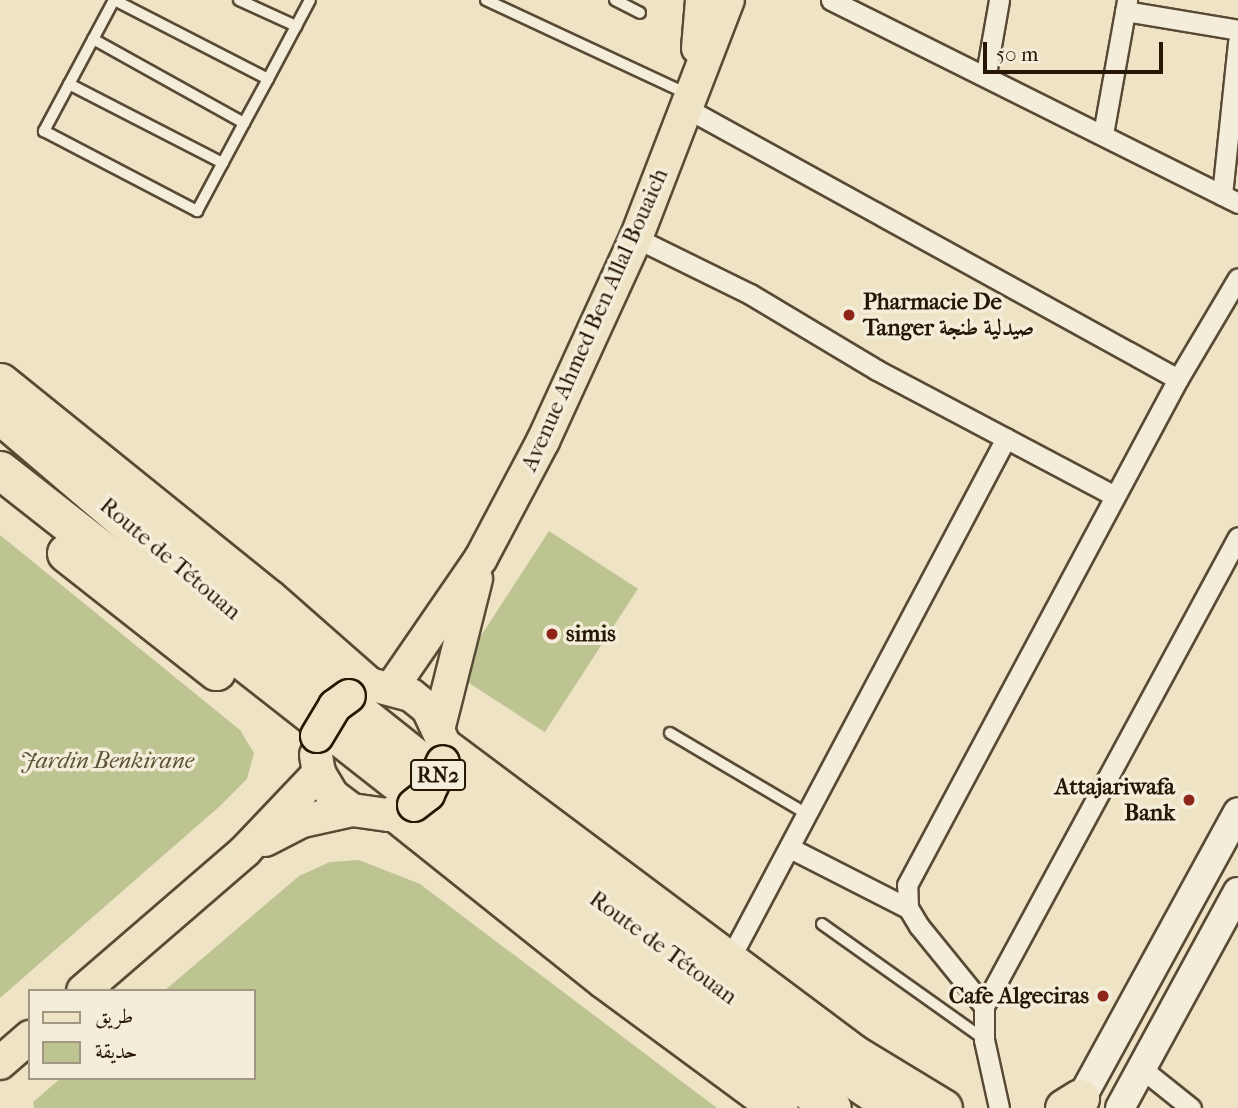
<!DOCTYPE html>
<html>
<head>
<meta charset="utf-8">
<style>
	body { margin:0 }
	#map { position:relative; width:1238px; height:1108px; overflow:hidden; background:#eee4c5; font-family:"IM FELL French Canon",Amiri,serif }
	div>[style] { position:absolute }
	.green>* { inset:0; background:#bdc391; transform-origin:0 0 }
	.roads { filter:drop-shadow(2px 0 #584a34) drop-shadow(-2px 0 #584a34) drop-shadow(0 2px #584a34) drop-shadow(0 -2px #584a34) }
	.lane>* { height:10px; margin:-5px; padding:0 5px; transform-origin:5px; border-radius:5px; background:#f4edd9 }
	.street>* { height:19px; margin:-9.5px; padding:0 9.5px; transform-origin:9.5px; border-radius:9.5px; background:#f4edd9 }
	.secondary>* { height:28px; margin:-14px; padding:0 14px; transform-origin:14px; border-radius:14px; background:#f4edd9 }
	.primary>* { height:32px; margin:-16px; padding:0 16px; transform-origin:16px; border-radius:16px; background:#eee4c5 }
	.highway>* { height:37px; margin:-18.5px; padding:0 18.5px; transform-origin:18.5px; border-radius:18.5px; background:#eee4c5 }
	.bridges { filter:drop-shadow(2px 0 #261703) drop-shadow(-2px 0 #261703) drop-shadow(0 2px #261703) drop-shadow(0 -2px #261703) }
	.primary-bridge>* { height:32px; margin:-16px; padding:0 16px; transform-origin:16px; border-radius:16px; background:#eee4c5 }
	.dots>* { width:19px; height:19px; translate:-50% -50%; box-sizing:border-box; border:4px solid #f4edd9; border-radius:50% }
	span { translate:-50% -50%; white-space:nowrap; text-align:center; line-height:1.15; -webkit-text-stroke:7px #f4edd9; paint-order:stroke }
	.shield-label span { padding:2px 5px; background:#f4edd9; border:2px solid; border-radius:5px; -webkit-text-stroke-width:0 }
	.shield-label { font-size:21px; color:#261703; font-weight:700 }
	.poi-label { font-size:23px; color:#261703; font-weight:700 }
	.left { translate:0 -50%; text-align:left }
	.right { translate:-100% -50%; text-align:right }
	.street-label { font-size:23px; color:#261703 }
	.park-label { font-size:23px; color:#5b5335; font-style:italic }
	.legend { position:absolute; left:28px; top:989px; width:228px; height:91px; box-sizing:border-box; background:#f4edd9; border:2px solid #a29783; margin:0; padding:9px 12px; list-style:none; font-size:21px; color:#261703 }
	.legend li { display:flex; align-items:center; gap:14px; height:35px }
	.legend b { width:35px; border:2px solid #a29783 }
	.scale { position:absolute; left:983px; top:42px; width:180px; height:32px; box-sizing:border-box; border:4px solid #261703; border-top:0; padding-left:9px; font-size:21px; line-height:24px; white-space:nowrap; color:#261703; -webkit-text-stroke:5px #f4edd9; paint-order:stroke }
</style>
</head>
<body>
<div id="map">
	<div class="green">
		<div style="left:549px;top:531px;width:106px;height:171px;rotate:33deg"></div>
		<div style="clip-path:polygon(0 535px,240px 730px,254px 753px,247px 779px,220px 806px,0 998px)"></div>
		<div style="clip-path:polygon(359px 860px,420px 884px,717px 1108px,34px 1108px,33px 1102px,61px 1078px,254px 1078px,254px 991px,164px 991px,299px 876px,330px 862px)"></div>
	</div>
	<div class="roads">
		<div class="lane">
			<div style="left:239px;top:0;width:63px;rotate:24.5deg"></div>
			<div style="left:486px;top:0;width:223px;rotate:25deg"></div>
			<div style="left:615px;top:0;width:28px;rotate:27deg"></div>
			<div style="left:93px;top:39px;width:173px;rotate:29.1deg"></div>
			<div style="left:268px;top:79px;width:173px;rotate:-152.8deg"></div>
			<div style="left:114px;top:0;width:149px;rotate:118.1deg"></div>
			<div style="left:44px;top:131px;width:173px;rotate:27.6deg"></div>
			<div style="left:197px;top:211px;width:100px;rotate:-61.9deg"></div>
			<div style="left:244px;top:123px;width:50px;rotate:-61.4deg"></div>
			<div style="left:268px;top:79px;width:89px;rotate:-62deg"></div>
			<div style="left:69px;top:84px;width:173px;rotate:27.2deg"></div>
			<div style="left:670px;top:733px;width:159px;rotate:30.6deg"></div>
			<div style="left:822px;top:924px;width:199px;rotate:35.4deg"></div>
		</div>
		<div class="street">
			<div style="left:831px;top:0;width:455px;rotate:26.5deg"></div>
			<div style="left:1125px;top:11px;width:115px;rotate:9.5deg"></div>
			<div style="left:986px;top:74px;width:75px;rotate:-80deg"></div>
			<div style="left:688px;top:109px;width:559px;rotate:28.86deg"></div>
			<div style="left:1103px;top:134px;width:136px;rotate:-79.8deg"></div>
			<div style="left:1222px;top:195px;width:154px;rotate:-84deg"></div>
			<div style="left:636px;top:238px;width:127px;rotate:26.2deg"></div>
			<div style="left:750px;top:294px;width:148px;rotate:30.9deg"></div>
			<div style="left:877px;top:370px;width:269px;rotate:27.9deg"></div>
			<div style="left:790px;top:848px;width:132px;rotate:27deg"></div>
			<div style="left:728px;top:962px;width:593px;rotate:-62.05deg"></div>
			<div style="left:984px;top:1006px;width:103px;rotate:-129.1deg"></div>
			<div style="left:919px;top:926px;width:21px;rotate:-121deg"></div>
			<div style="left:908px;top:908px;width:23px;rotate:-92deg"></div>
			<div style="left:907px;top:885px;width:574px;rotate:-61.83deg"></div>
			<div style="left:1178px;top:379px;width:117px;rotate:-59.3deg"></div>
			<div style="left:1141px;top:1068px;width:64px;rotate:38.7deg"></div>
			<div style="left:999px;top:1108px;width:70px;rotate:-102.4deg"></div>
			<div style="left:984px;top:1040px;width:34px;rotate:-90deg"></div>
			<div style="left:984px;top:1006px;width:533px;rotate:-61.56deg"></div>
		</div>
		<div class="secondary">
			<div style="left:1076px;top:1108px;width:337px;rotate:-61.3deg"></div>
			<div style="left:1120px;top:1108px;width:246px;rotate:-61.4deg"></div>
		</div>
		<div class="primary">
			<div style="left:698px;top:48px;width:48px;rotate:-85.2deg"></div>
			<div style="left:373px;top:685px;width:39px;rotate:15deg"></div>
			<div style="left:411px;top:695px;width:22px;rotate:39deg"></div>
			<div style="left:428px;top:709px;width:33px;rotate:65deg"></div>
			<div style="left:391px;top:689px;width:159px;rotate:-55.5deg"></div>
			<div style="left:481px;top:558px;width:132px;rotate:-62.1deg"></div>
			<div style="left:543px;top:441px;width:223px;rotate:-65.4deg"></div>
			<div style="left:636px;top:238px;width:255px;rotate:-68.9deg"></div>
			<div style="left:439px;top:726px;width:152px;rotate:-75.9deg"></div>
			<div style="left:316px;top:755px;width:18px;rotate:81deg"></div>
			<div style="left:319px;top:773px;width:26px;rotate:59deg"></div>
			<div style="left:332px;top:795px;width:25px;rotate:37deg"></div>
			<div style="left:352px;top:810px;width:36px;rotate:8deg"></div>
			<div style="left:388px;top:815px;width:28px;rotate:-21deg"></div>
			<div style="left:265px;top:840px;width:42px;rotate:-27.2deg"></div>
			<div style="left:302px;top:821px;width:51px;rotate:-12.4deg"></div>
			<div style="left:83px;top:991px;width:214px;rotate:-40.8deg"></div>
			<div style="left:245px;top:851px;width:108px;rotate:-46.5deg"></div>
			<div style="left:0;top:1063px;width:40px;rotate:-41deg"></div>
		</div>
		<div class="highway">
			<div style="left:0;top:382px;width:344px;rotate:38.9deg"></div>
			<div style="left:268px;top:598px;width:132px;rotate:41.3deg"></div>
			<div style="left:0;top:415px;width:267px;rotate:40.4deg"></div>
			<div style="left:203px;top:588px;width:549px;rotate:38.56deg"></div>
			<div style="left:632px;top:930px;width:318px;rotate:34deg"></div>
			<div style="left:0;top:470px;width:759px;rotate:38.15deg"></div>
			<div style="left:597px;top:939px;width:289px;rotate:35.7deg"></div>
			<div style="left:66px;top:553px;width:191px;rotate:38.2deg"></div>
			<div style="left:444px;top:747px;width:512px;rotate:36.83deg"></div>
			<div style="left:854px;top:1054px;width:104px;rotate:31.2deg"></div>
			<div style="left:396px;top:813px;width:266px;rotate:38.6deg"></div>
			<div style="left:604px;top:979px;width:217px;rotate:36.4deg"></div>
			<div style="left:1064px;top:1108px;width:19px;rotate:-32deg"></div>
		</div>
	</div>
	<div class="bridges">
		<div class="primary-bridge">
			<div style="left:317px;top:736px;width:35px;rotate:-59deg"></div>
			<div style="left:335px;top:706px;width:17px;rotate:-36deg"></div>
			<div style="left:414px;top:805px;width:18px;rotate:-38deg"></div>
			<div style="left:428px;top:794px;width:35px;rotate:-65deg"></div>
		</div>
	</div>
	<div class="dots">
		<div style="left:849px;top:315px;background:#8f2418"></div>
		<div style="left:552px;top:634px;background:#8f2418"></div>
		<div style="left:1189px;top:800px;background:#8f2418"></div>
		<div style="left:1103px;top:996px;background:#8f2418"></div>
	</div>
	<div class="shield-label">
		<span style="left:438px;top:775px">RN2</span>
	</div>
	<div class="poi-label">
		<span class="left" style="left:863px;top:315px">Pharmacie De<br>Tanger صيدلية طنجة</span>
		<span class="left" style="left:566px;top:634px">simis</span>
		<span class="right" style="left:1175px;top:800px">Attajariwafa<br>Bank</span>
		<span class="right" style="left:1089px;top:996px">Cafe Algeciras</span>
	</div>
	<div class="street-label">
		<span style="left:595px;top:320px;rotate:-66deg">Avenue Ahmed Ben Allal Bouaich</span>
		<span style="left:170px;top:559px;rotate:40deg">Route de Tétouan</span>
		<span style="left:663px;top:948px;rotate:36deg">Route de Tétouan</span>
	</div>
	<div class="park-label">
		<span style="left:107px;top:761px">Jardin Benkirane</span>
	</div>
	<ul class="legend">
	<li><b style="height:9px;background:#eee4c5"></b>طريق</li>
	<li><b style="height:19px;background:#bdc391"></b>حديقة</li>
	</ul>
	<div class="scale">50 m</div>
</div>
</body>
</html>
